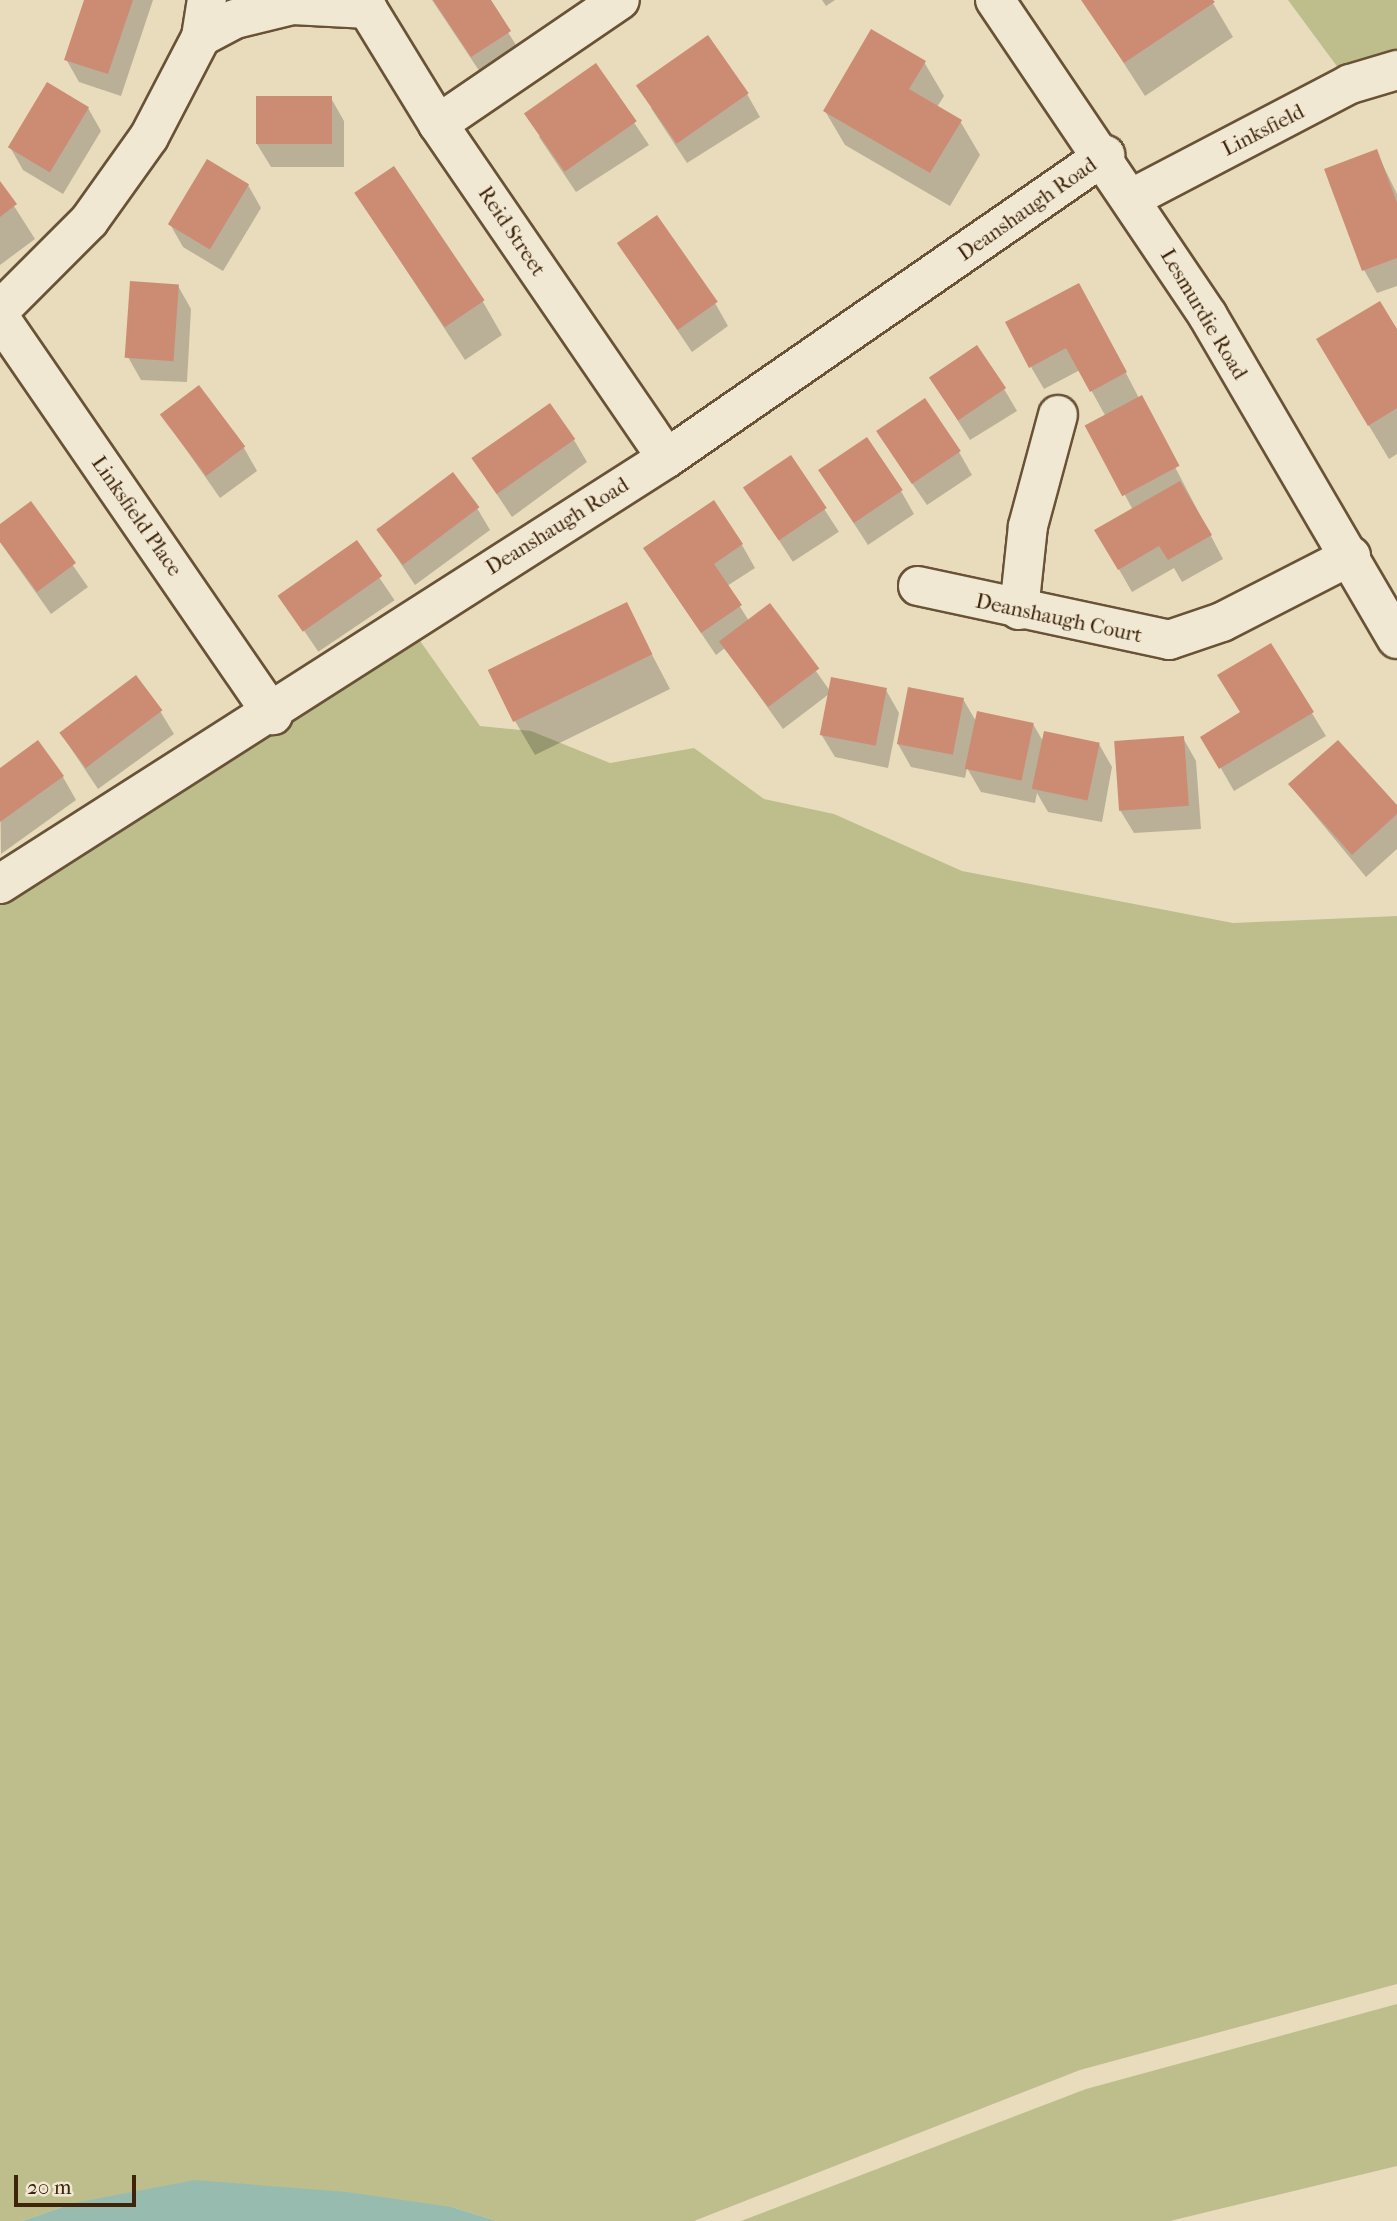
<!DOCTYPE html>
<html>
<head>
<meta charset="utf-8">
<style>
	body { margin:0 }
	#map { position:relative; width:1397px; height:2221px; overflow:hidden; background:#e9dcbd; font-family:"IM FELL French Canon",serif }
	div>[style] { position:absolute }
	.green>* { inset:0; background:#bebe8c }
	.water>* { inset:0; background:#97bcaf }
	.shadow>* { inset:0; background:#0003; transform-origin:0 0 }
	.building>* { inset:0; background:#cc8c74; transform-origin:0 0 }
	.roads { filter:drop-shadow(2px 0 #695236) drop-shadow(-2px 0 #695236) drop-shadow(0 2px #695236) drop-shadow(0 -2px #695236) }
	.minor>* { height:38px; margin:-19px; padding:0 19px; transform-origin:19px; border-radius:19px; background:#f1e8d4 }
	span { translate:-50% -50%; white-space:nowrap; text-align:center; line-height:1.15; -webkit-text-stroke:5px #f1e8d4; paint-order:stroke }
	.street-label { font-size:21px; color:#3e2409 }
	.scale { position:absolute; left:14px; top:2175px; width:122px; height:32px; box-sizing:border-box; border:4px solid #3e2409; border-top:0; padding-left:9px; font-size:21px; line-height:24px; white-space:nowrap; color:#3e2409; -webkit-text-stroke:5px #f1e8d4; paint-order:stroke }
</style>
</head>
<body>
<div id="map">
	<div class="green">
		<div style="clip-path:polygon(1288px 0,1397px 0,1397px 70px,1350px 84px)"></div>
		<div style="clip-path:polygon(406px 621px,480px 726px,531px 731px,610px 763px,694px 748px,764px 799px,834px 814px,962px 871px,1233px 923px,1397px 916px,1397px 1984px,1080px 2070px,694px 2221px,497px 2221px,452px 2207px,74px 2203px,22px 2221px,0 2221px,0 884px)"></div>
		<div style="clip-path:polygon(1397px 2004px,1397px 2166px,1170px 2221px,741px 2221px,1086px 2089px)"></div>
	</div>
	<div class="water">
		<div style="clip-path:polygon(195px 2180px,347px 2192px,452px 2207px,497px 2221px,22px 2221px,74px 2203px)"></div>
	</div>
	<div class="shadow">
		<div style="clip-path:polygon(86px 0,153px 0,121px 96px,79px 82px,66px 59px)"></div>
		<div style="clip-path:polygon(432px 0,488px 0,529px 66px,492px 90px)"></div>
		<div style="clip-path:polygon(822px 0,835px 0,826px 6px)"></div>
		<div style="clip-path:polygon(1083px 0,1211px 0,1233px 37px,1145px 96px)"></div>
		<div style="clip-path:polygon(924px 62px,944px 96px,937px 107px,960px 121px,980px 155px,950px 206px,845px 145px,825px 111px)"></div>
		<div style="clip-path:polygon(596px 66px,649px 145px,576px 192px,539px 137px)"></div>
		<div style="clip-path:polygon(747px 94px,760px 117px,687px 163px,651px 108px)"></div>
		<div style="clip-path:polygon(331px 98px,344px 121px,344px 167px,271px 167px,257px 144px)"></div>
		<div style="clip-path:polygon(88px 108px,101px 131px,63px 194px,23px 170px,10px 147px)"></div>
		<div style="clip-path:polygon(1376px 151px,1397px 194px,1397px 286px,1377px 293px,1364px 270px)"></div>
		<div style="clip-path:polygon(0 184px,35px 239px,0 265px)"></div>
		<div style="clip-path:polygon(248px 185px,261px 208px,223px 271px,183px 247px,170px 224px)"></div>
		<div style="clip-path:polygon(356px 193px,483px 302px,502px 335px,465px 360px)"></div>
		<div style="clip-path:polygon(619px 244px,715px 303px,728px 326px,692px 352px)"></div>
		<div style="clip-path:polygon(178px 286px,191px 309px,187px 382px,141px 380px,128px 357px)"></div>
		<div style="clip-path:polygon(1092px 308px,1223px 559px,1182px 582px,1174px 568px,1132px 592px,1097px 531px,1133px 510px,1088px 427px,1106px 417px,1080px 370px,1044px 389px,1031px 367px)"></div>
		<div style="clip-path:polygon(1397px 333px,1397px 454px,1389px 459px,1338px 374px)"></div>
		<div style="clip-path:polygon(931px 378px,1004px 389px,1017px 411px,970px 440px)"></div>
		<div style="clip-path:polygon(162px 415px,244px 448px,257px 471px,220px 498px)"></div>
		<div style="clip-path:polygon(574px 440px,587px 462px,512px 517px,474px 460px)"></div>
		<div style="clip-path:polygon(959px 452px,972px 475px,927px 505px,892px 454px)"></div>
		<div style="left:791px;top:458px;width:88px;height:55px;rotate:57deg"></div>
		<div style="clip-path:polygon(901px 491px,914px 514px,868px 545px,834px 493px)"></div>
		<div style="clip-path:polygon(30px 504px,88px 587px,51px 614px,0 542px,0 527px)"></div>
		<div style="clip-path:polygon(477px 508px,490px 530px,415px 585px,377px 528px)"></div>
		<div style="left:356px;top:543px;width:69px;height:92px;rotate:56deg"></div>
		<div style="clip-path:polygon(742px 545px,755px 568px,727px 586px,749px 621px,770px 606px,830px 691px,886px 690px,899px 713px,888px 768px,835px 757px,821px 734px,829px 694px,783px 729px,725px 648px,716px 655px,659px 571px)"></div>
		<div style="clip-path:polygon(626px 605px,670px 689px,535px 755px,515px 721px)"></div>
		<div style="clip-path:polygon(1270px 645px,1326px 736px,1234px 791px,1203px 737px,1242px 713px)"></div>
		<div style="clip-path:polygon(963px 699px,977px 723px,1033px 724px,1044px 743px,1099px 744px,1112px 767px,1102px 822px,1048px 812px,1037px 793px,1035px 803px,981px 792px,967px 768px,965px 778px,911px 767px,898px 744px)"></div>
		<div style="clip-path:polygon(160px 711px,174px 734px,98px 789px,60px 732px)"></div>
		<div style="clip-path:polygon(1183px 738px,1196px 761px,1201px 829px,1134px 833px,1120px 810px)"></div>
		<div style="clip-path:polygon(0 770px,63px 777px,76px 800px,1px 854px)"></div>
		<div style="clip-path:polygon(1290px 785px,1397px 807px,1397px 849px,1366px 877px)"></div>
	</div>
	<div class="building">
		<div style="clip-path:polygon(84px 0,133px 0,108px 74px,64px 60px)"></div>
		<div style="clip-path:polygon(433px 0,491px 0,511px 31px,471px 57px)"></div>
		<div style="clip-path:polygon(1081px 0,1213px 0,1215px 2px,1124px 63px)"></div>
		<div style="clip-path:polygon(871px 29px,926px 61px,909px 89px,962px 120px,930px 173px,823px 111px)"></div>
		<div style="left:708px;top:35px;width:71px;height:88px;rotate:55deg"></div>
		<div style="left:596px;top:63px;width:71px;height:88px;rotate:55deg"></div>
		<div style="left:47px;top:82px;width:49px;height:76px;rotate:31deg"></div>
		<div style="left:256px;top:96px;width:76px;height:48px"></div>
		<div style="clip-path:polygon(1377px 149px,1397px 203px,1397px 258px,1362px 271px,1324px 169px)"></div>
		<div style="left:207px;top:159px;width:49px;height:76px;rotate:31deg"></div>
		<div style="left:394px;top:166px;width:162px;height:48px;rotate:56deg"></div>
		<div style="clip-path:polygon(0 181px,17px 204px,0 217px)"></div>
		<div style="left:657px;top:215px;width:106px;height:49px;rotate:55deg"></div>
		<div style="left:130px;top:281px;width:49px;height:77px;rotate:4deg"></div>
		<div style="clip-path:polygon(1079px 283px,1127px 372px,1090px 392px,1066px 348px,1029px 368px,1005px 322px)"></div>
		<div style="clip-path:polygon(1380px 301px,1397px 329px,1397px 408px,1368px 426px,1316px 339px)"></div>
		<div style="left:977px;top:345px;width:52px;height:58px;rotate:56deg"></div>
		<div style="left:199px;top:385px;width:77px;height:49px;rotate:53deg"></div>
		<div style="left:1142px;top:395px;width:80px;height:65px;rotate:62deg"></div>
		<div style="left:925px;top:398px;width:64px;height:59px;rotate:56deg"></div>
		<div style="left:550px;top:403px;width:44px;height:96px;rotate:55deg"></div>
		<div style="left:867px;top:437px;width:64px;height:59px;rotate:56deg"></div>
		<div style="left:791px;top:455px;width:64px;height:58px;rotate:56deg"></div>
		<div style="left:453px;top:472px;width:44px;height:96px;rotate:53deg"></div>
		<div style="clip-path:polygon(1180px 481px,1212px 535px,1168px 560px,1159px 546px,1118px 570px,1094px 530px)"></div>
		<div style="clip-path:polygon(714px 500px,743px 544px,714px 564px,742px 605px,701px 633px,643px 548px)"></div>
		<div style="clip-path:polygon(31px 501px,76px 563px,37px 592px,0 542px,0 524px)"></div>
		<div style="left:357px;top:540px;width:44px;height:97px;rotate:55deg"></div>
		<div style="left:627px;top:602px;width:58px;height:155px;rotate:64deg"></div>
		<div style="left:770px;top:603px;width:82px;height:64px;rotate:53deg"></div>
		<div style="clip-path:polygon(1271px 643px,1314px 712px,1219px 769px,1200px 737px,1240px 712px,1217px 675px)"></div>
		<div style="left:136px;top:675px;width:44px;height:96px;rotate:53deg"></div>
		<div style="left:831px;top:677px;width:57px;height:59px;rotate:11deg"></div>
		<div style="left:908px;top:687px;width:57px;height:58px;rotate:11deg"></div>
		<div style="left:977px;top:711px;width:58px;height:59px;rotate:12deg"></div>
		<div style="left:1044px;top:731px;width:57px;height:59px;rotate:12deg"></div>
		<div style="left:1184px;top:736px;width:70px;height:70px;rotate:86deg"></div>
		<div style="clip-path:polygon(38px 740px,64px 776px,0 822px,0 768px)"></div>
		<div style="clip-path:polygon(1338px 740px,1397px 805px,1397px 814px,1352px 855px,1288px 784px)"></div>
	</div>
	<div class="roads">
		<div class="minor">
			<div style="left:362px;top:0;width:145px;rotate:58.5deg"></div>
			<div style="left:438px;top:124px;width:405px;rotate:55.6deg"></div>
			<div style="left:995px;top:0;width:381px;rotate:56deg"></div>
			<div style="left:1208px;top:316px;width:374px;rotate:59.7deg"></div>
			<div style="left:201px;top:37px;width:38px;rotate:-28deg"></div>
			<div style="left:235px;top:19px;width:60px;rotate:-13.6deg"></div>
			<div style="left:293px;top:5px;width:75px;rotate:3.1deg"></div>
			<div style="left:438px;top:124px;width:220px;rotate:-34.3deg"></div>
			<div style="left:1132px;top:198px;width:246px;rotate:-27.6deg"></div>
			<div style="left:1350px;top:84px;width:49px;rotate:-16.6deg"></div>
			<div style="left:0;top:310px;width:126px;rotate:-45deg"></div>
			<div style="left:89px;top:221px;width:103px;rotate:-54.5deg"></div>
			<div style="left:149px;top:137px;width:113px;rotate:-62.5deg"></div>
			<div style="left:201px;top:37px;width:37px;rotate:-81deg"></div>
			<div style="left:0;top:318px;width:482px;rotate:55.5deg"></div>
			<div style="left:918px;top:586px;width:257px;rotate:12.1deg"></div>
			<div style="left:1169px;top:640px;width:56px;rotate:-18.8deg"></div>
			<div style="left:1222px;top:622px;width:145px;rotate:-27.1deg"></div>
			<div style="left:1019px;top:610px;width:84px;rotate:-83.9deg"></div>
			<div style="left:1028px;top:526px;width:115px;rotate:-74.9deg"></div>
			<div style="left:0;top:884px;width:791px;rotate:-32.57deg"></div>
			<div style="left:667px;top:458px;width:533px;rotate:-34.67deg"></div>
		</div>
	</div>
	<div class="street-label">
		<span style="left:1263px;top:130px;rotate:-27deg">Linksfield</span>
		<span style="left:1027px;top:209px;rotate:-35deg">Deanshaugh Road</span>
		<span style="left:512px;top:231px;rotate:56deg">Reid Street</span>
		<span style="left:1204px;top:314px;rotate:59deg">Lesmurdie Road</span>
		<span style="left:137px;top:516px;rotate:55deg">Linksfield Place</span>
		<span style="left:557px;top:526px;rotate:-32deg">Deanshaugh Road</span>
		<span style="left:1059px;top:618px;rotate:12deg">Deanshaugh Court</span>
	</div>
	<div class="scale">20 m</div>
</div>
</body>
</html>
